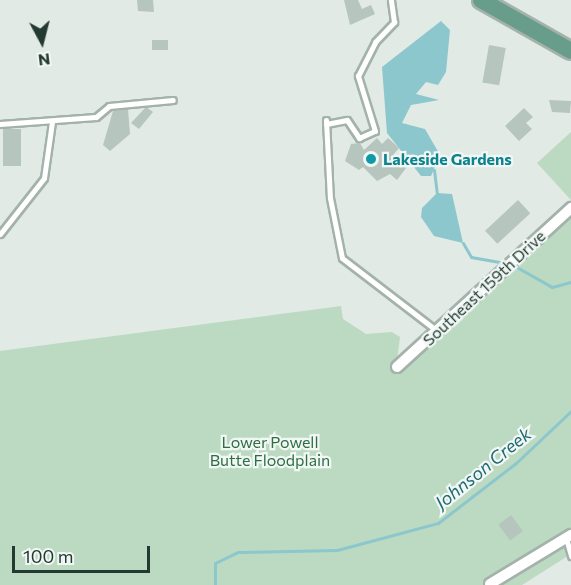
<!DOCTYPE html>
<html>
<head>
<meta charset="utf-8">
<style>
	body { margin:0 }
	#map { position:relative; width:571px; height:585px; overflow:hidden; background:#e1eae5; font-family:Commissioner,sans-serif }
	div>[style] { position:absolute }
	.green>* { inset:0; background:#bbdac1 }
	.water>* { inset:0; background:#8cc7cd }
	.stream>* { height:3px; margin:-1.5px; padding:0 1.5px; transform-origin:1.5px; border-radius:1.5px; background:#8cc7cd }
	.building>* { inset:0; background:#b6c5be; transform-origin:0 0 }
	.roads { filter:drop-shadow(2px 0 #a4b2ac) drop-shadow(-2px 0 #a4b2ac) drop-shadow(0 2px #a4b2ac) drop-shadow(0 -2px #a4b2ac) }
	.service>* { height:5px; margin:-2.5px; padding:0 2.5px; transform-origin:2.5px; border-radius:2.5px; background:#fff }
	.minor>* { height:10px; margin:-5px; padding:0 5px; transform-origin:5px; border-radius:5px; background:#fff }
	.primary>* { height:16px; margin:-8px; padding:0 8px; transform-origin:8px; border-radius:8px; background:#689d8c }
	.dots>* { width:16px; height:16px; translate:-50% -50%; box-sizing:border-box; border:3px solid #f1f7f4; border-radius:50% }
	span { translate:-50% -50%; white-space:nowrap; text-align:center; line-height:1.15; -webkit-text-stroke:4.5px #f1f7f4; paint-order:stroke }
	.culture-label { font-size:16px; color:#0d838f; font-weight:700 }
	.left { translate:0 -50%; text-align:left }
	.street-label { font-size:16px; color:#223a32 }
	.park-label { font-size:16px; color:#2f6e43 }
	.water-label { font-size:18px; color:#206a72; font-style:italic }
	.north { position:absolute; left:12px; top:12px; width:60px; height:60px; -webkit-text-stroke:4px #f1f7f4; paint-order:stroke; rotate:173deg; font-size:16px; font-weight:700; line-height:24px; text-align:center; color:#223a32 }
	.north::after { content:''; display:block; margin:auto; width:21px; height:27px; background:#223a32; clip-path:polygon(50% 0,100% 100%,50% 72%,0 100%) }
	.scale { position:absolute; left:12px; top:546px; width:138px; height:27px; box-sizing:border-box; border:3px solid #223a32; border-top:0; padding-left:8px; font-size:18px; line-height:21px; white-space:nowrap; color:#223a32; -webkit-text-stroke:4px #f1f7f4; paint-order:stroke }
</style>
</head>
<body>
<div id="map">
	<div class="green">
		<div style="clip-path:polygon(571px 132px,571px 200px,537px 163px)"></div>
		<div style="clip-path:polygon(571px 217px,571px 554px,522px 585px,0 585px,0 351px,341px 306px,343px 319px,366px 334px,392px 332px,400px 337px,396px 368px,411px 364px)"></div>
	</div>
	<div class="water">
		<div style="clip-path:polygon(441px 21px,450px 30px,446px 72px,438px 85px,426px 82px,416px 94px,439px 100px,411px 105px,402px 123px,425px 129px,440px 155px,431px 176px,421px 176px,387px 133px,382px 67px)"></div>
		<div style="clip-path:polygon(437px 193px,452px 194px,463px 243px,434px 236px,421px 217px,422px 208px)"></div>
	</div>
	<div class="stream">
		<div style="left:434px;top:170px;width:23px;rotate:83deg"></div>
		<div style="left:463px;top:243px;width:16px;rotate:60deg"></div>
		<div style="left:471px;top:257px;width:36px;rotate:10deg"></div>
		<div style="left:513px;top:265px;width:45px;rotate:29.4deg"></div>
		<div style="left:552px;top:287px;width:20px;rotate:-15deg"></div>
		<div style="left:215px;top:585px;width:22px;rotate:-90deg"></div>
		<div style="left:215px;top:563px;width:25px;rotate:-26deg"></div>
		<div style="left:238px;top:552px;width:99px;rotate:-1.2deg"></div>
		<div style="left:337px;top:550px;width:105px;rotate:-15deg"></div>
		<div style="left:438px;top:523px;width:98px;rotate:-37.6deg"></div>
		<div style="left:516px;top:463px;width:76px;rotate:-43.4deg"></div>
	</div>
	<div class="building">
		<div style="clip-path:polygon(137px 0,153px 0,154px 12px,138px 11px)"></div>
		<div style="clip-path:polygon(344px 0,358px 0,362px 9px,371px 5px,375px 14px,350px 25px)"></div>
		<div style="left:152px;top:40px;width:16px;height:10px"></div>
		<div style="left:489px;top:45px;width:17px;height:38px;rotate:10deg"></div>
		<div style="clip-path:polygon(549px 100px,571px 101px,570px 113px,552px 112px)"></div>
		<div style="clip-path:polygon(146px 107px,153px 112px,139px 129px,131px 123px)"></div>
		<div style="clip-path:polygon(524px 108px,533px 117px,526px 123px,532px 129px,519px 141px,505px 126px)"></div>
		<div style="clip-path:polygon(128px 109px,130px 134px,110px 151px,103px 145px,113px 111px)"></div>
		<div style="left:3px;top:129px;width:18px;height:37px"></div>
		<div style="clip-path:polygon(377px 138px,382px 144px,388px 138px,399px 148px,393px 155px,406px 168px,397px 180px,390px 174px,377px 181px,363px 167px,359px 170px,345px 161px,351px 144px,360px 143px,364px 150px)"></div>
		<div style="left:518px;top:200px;width:18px;height:45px;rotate:47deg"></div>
		<div style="left:511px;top:515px;width:20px;height:16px;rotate:53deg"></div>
	</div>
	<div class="roads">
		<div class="service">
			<div style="left:326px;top:120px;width:78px;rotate:87.1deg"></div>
			<div style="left:330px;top:198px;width:61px;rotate:78.7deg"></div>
			<div style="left:342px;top:258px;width:120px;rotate:37.5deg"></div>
			<div style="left:0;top:124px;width:96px;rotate:-4.2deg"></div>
			<div style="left:96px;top:117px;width:17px;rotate:-40deg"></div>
			<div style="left:109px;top:106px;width:64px;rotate:-5.4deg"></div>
			<div style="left:326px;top:124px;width:21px;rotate:-11deg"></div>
			<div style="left:347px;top:120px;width:22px;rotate:56deg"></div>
			<div style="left:359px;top:138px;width:17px;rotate:-24deg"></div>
			<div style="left:375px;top:131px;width:58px;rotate:-107.2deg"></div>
			<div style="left:358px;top:76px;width:38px;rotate:-63deg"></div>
			<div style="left:375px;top:42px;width:28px;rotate:-46deg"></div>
			<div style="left:394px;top:22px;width:22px;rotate:-98deg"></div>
			<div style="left:0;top:234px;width:71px;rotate:-51.8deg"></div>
			<div style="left:44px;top:178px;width:57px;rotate:-81.9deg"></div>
			<div style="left:566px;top:538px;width:19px;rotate:74deg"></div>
		</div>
		<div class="minor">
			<div style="left:397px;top:367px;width:236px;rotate:-42.4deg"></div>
			<div style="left:490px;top:584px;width:95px;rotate:-31.2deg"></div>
		</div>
		<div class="primary">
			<div style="left:481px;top:0;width:103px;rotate:29.5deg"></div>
		</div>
	</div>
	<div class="dots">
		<div style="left:371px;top:159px;background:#0f9aa8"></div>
	</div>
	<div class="culture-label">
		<span class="left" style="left:383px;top:159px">Lakeside Gardens</span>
	</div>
	<div class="street-label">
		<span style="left:484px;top:288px;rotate:-43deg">Southeast 159th Drive</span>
	</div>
	<div class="park-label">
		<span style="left:270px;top:451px">Lower Powell<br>Butte Floodplain</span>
	</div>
	<div class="water-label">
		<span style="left:483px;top:468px;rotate:-39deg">Johnson Creek</span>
	</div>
	<div class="north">N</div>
	<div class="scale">100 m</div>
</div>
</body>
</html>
